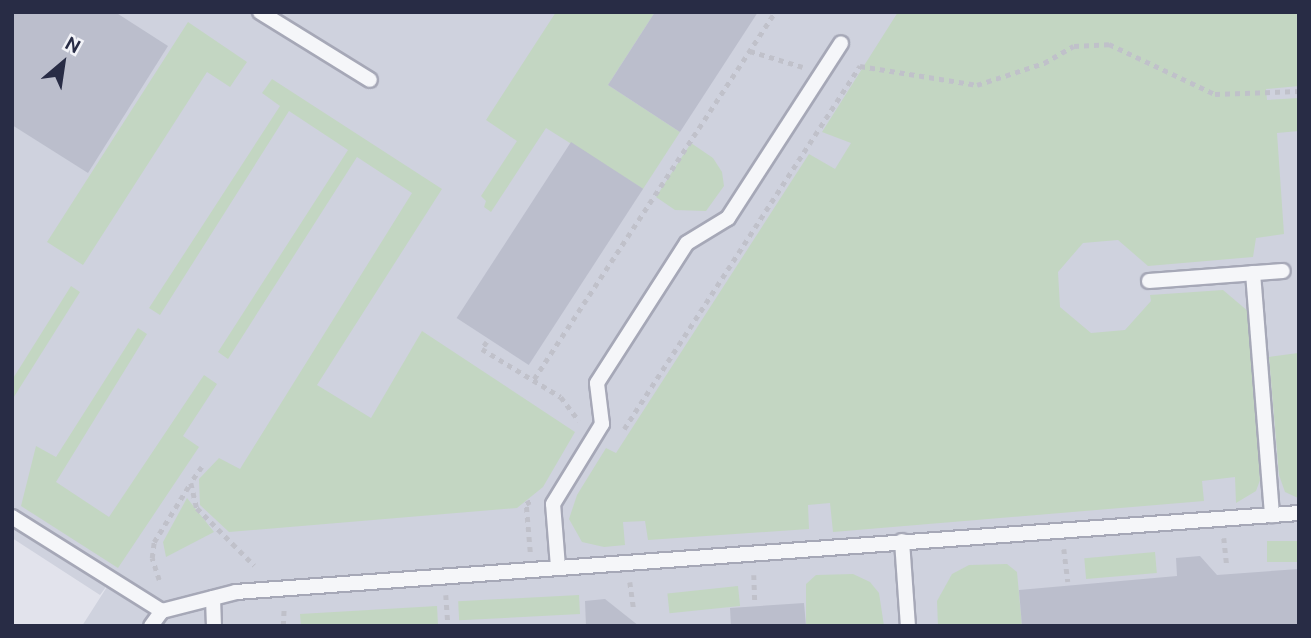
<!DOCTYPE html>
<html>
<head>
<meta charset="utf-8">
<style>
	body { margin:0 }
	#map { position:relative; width:1311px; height:638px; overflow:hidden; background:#e2e3ec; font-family:Ubuntu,sans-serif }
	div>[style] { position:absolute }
	.built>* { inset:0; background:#cfd2de }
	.green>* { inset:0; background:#c3d6c2; transform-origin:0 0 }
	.building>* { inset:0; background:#bbbecc; transform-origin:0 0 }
	.path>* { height:4.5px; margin-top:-2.25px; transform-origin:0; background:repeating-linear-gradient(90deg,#c0c1ca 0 5px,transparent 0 10px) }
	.roads { filter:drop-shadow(2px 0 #a6a8b7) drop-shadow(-2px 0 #a6a8b7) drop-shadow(0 2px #a6a8b7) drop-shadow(0 -2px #a6a8b7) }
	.service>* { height:14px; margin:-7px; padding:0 7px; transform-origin:7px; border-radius:7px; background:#f5f6f9 }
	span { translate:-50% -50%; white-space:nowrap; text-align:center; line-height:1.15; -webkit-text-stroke:5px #f2f3f8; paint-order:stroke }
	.frame { position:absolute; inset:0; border:14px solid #282c45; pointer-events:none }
	.north { position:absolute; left:28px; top:28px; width:70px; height:70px; -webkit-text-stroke:5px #f2f3f8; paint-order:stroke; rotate:29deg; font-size:19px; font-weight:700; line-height:28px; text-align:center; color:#282c45 }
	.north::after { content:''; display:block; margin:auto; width:24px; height:32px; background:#282c45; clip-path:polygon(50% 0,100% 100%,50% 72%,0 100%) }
</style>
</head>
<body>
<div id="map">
	<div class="built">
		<div style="clip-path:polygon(12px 12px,1299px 12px,1299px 626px,82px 626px,112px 579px,100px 595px,12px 538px)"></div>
	</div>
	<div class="green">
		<div style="clip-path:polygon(556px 12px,655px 12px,608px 85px,680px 132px,643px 189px,546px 128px,491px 212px,484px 207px,486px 201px,481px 196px,517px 141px,486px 120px)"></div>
		<div style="clip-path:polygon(898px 12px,1299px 12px,1299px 86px,1266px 89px,1267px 100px,1299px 98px,1299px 131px,1277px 133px,1284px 234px,1256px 238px,1253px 257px,1148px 266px,1118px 240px,1083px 243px,1058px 272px,1060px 307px,1091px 333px,1125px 330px,1151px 301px,1150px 295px,1223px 290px,1249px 312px,1260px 480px,1256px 491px,1236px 503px,1235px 477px,1202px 481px,1204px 501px,833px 532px,830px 503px,808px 505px,809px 529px,648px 540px,645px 521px,623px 522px,625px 545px,604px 547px,582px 542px,569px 519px,577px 495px,606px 448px,616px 453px,809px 154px,835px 169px,851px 143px,822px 132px)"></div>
		<div style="clip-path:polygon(188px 22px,247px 62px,230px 87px,207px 72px,83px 265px,47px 242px)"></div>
		<div style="clip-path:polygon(272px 79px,442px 189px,317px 385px,371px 418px,422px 331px,575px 432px,543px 487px,517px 508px,229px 532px,200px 505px,199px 479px,219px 458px,240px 469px,412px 193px,357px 157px,228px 359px,218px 352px,348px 150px,289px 111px,160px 315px,149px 308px,280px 106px,262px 93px)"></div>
		<div style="clip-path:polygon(691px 143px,713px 158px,722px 172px,724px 186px,706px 211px,675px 210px,656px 197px)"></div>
		<div style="clip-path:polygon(71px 286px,80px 292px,12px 400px,12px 380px)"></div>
		<div style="clip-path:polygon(138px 328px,147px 334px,56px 482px,109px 517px,204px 375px,217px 384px,183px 436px,199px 447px,118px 568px,21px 506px,36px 446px,56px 457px)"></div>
		<div style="clip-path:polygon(1298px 353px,1299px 369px,1298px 498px,1285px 492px,1279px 475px,1269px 357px)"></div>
		<div style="clip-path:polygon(187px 498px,214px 532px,166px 557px,163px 542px)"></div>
		<div style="left:1299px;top:541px;width:21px;height:32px;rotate:90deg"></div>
		<div style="left:1155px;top:552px;width:21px;height:71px;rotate:85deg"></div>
		<div style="clip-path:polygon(1007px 564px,1017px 572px,1022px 626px,938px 626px,937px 601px,952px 574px,969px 565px)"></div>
		<div style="clip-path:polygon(853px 574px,870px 582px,879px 593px,884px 626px,806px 626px,806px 584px,816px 575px)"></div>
		<div style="left:738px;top:586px;width:20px;height:71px;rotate:84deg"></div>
		<div style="left:579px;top:595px;width:19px;height:121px;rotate:87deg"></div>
		<div style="clip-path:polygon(437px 606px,438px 625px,301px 626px,300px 614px)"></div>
	</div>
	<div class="building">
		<div style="clip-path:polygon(12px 12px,115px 12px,168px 46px,88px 173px,12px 125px)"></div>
		<div style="clip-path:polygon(655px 12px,758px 12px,680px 132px,608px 85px)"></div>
		<div style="left:571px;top:142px;width:86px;height:210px;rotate:33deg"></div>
		<div style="clip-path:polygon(1200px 556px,1217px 575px,1299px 569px,1299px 626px,1022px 626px,1019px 590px,1177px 576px,1176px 558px)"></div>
		<div style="clip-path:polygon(605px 599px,639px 626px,586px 626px,585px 601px)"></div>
		<div style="clip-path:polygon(804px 603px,806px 626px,731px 626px,730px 608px)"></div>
	</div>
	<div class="path">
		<div style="left:750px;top:51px;width:55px;rotate:16.8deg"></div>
		<div style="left:487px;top:342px;width:9px;rotate:126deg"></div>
		<div style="left:482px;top:349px;width:92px;rotate:31.3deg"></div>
		<div style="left:561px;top:397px;width:30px;rotate:53deg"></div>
		<div style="left:534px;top:379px;width:439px;rotate:-56.7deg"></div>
		<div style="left:624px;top:429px;width:433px;rotate:-57deg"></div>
		<div style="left:860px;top:66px;width:119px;rotate:9.2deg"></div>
		<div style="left:977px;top:85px;width:71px;rotate:-18.2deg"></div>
		<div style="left:1044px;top:63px;width:34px;rotate:-30deg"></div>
		<div style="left:1074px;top:46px;width:35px;rotate:-3deg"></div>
		<div style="left:1109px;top:44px;width:117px;rotate:25.3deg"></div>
		<div style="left:1215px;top:94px;width:84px;rotate:-2deg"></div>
		<div style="left:202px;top:467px;width:19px;rotate:125deg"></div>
		<div style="left:191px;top:483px;width:26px;rotate:77deg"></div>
		<div style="left:197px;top:508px;width:81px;rotate:45deg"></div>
		<div style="left:1224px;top:538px;width:27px;rotate:84deg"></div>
		<div style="left:1064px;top:549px;width:33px;rotate:83deg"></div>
		<div style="left:530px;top:552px;width:48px;rotate:-94.8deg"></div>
		<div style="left:526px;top:504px;width:9px;rotate:-32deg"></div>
		<div style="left:754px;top:575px;width:29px;rotate:88deg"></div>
		<div style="left:159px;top:580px;width:23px;rotate:-108deg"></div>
		<div style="left:152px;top:558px;width:16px;rotate:-83deg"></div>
		<div style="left:154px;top:542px;width:68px;rotate:-58.2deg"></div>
		<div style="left:630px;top:582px;width:28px;rotate:82deg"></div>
		<div style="left:446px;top:595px;width:31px;rotate:86deg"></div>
		<div style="left:283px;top:626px;width:17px;rotate:-87deg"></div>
	</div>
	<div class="roads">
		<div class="service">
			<div style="left:260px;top:12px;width:129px;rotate:31.7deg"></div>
			<div style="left:1253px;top:273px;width:243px;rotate:85.5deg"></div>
			<div style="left:1149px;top:281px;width:134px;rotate:-4.3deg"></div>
			<div style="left:12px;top:517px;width:177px;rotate:32.1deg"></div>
			<div style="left:902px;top:541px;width:85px;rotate:86deg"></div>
			<div style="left:558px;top:567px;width:63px;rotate:-94.5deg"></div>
			<div style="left:553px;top:504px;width:94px;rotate:-58.5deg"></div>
			<div style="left:602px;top:424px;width:41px;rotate:-97deg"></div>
			<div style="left:597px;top:383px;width:166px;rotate:-57.3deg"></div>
			<div style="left:687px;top:243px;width:48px;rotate:-31.4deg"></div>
			<div style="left:728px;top:218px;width:208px;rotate:-57.1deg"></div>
			<div style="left:213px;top:598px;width:28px;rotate:88deg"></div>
			<div style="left:151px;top:626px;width:19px;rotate:-54deg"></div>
			<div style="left:162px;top:611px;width:76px;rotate:-14.4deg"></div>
			<div style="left:236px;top:592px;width:1066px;rotate:-4.25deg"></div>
		</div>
	</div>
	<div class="frame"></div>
	<div class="north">N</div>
</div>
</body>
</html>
